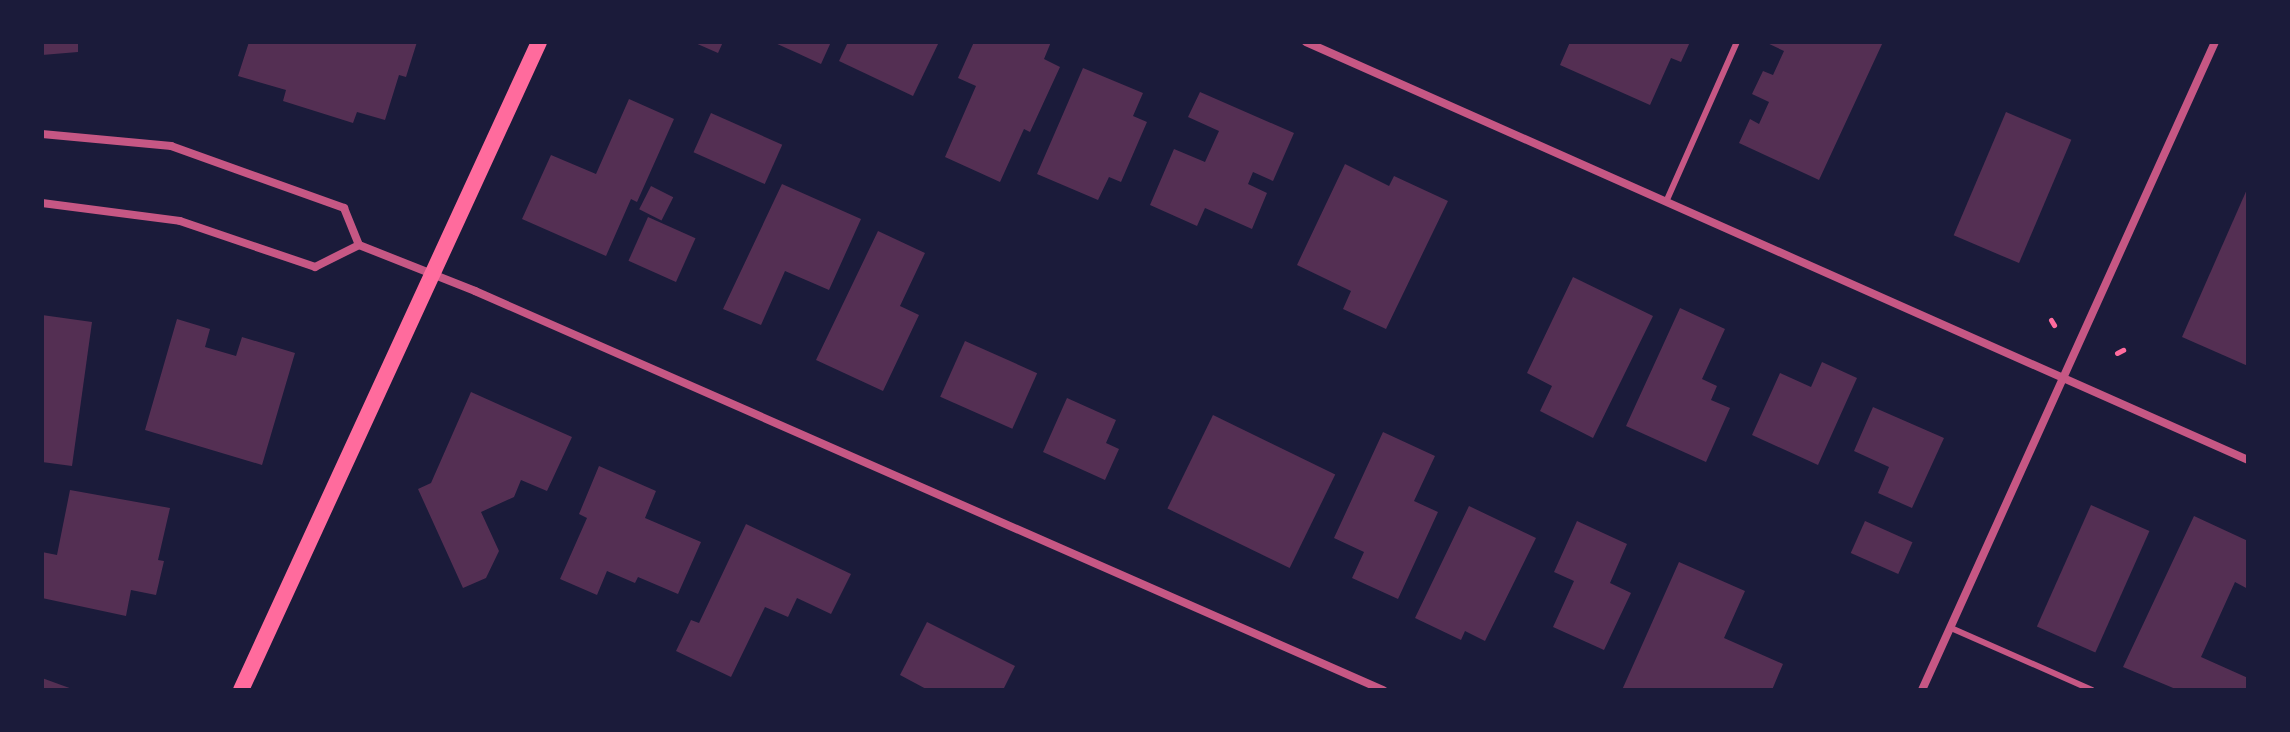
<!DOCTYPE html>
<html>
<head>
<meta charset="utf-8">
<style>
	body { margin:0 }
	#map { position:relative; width:2290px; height:732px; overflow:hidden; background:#1b1b3a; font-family:"DejaVu Sans",sans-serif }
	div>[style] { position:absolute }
	.building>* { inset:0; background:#542f53; transform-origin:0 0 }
	.path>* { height:5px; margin:-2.5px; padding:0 2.5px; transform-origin:2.5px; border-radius:2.5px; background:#ff6b9d }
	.service>* { height:6px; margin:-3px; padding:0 3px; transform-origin:3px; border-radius:3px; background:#c65784 }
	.minor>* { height:8px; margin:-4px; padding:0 4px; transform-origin:4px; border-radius:4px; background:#c65784 }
	.secondary>* { height:16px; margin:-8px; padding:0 8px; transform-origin:8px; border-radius:8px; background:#ff6b9d }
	span { translate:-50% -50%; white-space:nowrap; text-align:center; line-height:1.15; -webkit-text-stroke:7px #1b1b3a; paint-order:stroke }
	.frame { position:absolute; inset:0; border:44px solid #1b1b3a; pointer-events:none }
</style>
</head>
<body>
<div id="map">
	<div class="building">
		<div style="clip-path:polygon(42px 42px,78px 42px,78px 52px,42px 55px)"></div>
		<div style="clip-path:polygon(249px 42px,417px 42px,406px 77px,399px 75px,385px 120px,357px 112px,353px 123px,283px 101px,286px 90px,238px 76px)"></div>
		<div style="clip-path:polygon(693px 42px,723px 42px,718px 53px)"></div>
		<div style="clip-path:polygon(773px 42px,831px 42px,821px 64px)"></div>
		<div style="clip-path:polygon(848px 42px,939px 42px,913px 96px,839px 61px)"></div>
		<div style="clip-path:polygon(974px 42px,1051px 42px,1044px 59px,1060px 67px,1030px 132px,1024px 129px,1000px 182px,945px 157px,976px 86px,958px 78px)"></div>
		<div style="clip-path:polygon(1570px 42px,1690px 42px,1681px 62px,1671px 58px,1650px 105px,1560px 65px)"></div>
		<div style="clip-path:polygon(1765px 42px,1883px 42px,1819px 180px,1739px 143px,1750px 119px,1759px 124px,1769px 102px,1752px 94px,1763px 71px,1773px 75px,1784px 51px)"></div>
		<div style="clip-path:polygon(1083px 68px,1143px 93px,1133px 116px,1147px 122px,1121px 182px,1109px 177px,1098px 200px,1037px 174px)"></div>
		<div style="clip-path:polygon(1200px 92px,1294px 133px,1273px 181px,1253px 172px,1248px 184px,1267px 193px,1252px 229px,1205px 208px,1197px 226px,1150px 205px,1174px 149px,1205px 162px,1219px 131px,1188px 117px)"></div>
		<div style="clip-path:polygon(629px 99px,674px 119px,637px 202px,631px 199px,606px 256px,522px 219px,551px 155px,596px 174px)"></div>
		<div style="left:2006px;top:112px;width:71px;height:134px;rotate:23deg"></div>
		<div style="left:711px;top:113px;width:78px;height:43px;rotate:24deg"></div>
		<div style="clip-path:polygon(1345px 164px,1389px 186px,1394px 176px,1448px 201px,1386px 329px,1343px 309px,1351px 291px,1297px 265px)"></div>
		<div style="clip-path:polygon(782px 184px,861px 219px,829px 290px,785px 271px,761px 325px,723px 309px)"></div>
		<div style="left:651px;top:186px;width:25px;height:26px;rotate:27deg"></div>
		<div style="clip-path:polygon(2248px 187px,2248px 366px,2182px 337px)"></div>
		<div style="left:648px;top:217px;width:52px;height:48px;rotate:24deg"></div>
		<div style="clip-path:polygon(878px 231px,925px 253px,900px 306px,919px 315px,883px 391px,816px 360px)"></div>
		<div style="clip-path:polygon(1573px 277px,1653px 316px,1593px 438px,1540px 411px,1552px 386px,1527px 373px)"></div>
		<div style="clip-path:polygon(1680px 308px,1725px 329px,1702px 379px,1717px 386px,1711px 400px,1730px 408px,1706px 462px,1626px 426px)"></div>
		<div style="clip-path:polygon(42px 315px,92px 322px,72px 466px,42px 462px)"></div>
		<div style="clip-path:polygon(177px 319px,210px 329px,205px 347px,236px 356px,242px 337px,295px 353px,262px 465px,145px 430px)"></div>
		<div style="left:965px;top:341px;width:79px;height:61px;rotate:24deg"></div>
		<div style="clip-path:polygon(1822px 362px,1857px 378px,1818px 465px,1752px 435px,1780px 373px,1811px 387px)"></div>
		<div style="clip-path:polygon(471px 392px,572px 437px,547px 491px,521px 480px,514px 497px,481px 512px,499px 551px,486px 578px,463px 588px,418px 489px,431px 483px)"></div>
		<div style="clip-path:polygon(1067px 398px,1116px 420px,1106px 443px,1119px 449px,1105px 480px,1043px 452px)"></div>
		<div style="clip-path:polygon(1873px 407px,1944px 438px,1912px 508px,1878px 493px,1889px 467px,1854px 451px)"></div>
		<div style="left:1213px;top:415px;width:136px;height:104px;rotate:26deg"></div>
		<div style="clip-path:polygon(1383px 432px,1435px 456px,1414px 501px,1438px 512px,1398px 599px,1352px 578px,1364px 552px,1334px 538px)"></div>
		<div style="clip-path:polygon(599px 466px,656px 491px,645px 518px,701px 542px,678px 594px,638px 577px,635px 583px,607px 571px,597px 595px,560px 579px,587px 518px,579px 514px)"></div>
		<div style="clip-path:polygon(70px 490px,170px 508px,158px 560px,164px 561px,156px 595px,131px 590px,126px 616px,42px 598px,42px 552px,57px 555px)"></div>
		<div style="left:2091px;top:505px;width:64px;height:133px;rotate:24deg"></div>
		<div style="clip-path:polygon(1469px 506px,1536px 538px,1485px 641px,1465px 631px,1461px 640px,1415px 618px)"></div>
		<div style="clip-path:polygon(2194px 516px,2248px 541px,2248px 589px,2235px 582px,2201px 657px,2248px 678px,2248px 690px,2178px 690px,2123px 667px)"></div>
		<div style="clip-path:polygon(1577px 521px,1627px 544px,1610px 583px,1631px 593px,1604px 650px,1553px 627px,1574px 581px,1554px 572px)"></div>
		<div style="left:1865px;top:521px;width:52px;height:35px;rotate:24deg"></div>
		<div style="clip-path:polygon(746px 524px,851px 574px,831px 614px,797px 598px,788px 617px,765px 607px,731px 677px,676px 651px,691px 620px,699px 623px)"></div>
		<div style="clip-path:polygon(1679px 562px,1745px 591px,1724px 638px,1783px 664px,1772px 690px,1622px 690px)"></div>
		<div style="clip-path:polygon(927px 622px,1015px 666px,1003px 690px,928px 690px,900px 675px)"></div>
		<div style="clip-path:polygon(42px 678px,75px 690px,42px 690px)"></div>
	</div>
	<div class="path">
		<div style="left:2051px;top:320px;width:6px;rotate:59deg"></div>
		<div style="left:2117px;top:353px;width:7px;rotate:-27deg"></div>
	</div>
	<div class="service">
		<div style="left:1666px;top:202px;width:175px;rotate:-66.1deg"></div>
		<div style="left:1951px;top:628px;width:154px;rotate:23.7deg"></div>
	</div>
	<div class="minor">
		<div style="left:1306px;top:42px;width:1031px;rotate:23.93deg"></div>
		<div style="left:42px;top:134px;width:130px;rotate:5.3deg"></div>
		<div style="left:171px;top:146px;width:184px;rotate:19.7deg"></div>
		<div style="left:344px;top:208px;width:40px;rotate:68deg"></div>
		<div style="left:42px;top:203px;width:139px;rotate:7.4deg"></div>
		<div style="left:180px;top:221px;width:143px;rotate:18.8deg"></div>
		<div style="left:315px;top:267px;width:49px;rotate:-26.6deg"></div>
		<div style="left:359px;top:245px;width:125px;rotate:21.6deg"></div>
		<div style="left:475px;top:291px;width:992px;rotate:23.72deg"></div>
		<div style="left:1922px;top:690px;width:711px;rotate:-65.67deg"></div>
	</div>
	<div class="secondary">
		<div style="left:241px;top:690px;width:713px;rotate:-65.3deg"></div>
	</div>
	<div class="frame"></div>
</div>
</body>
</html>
